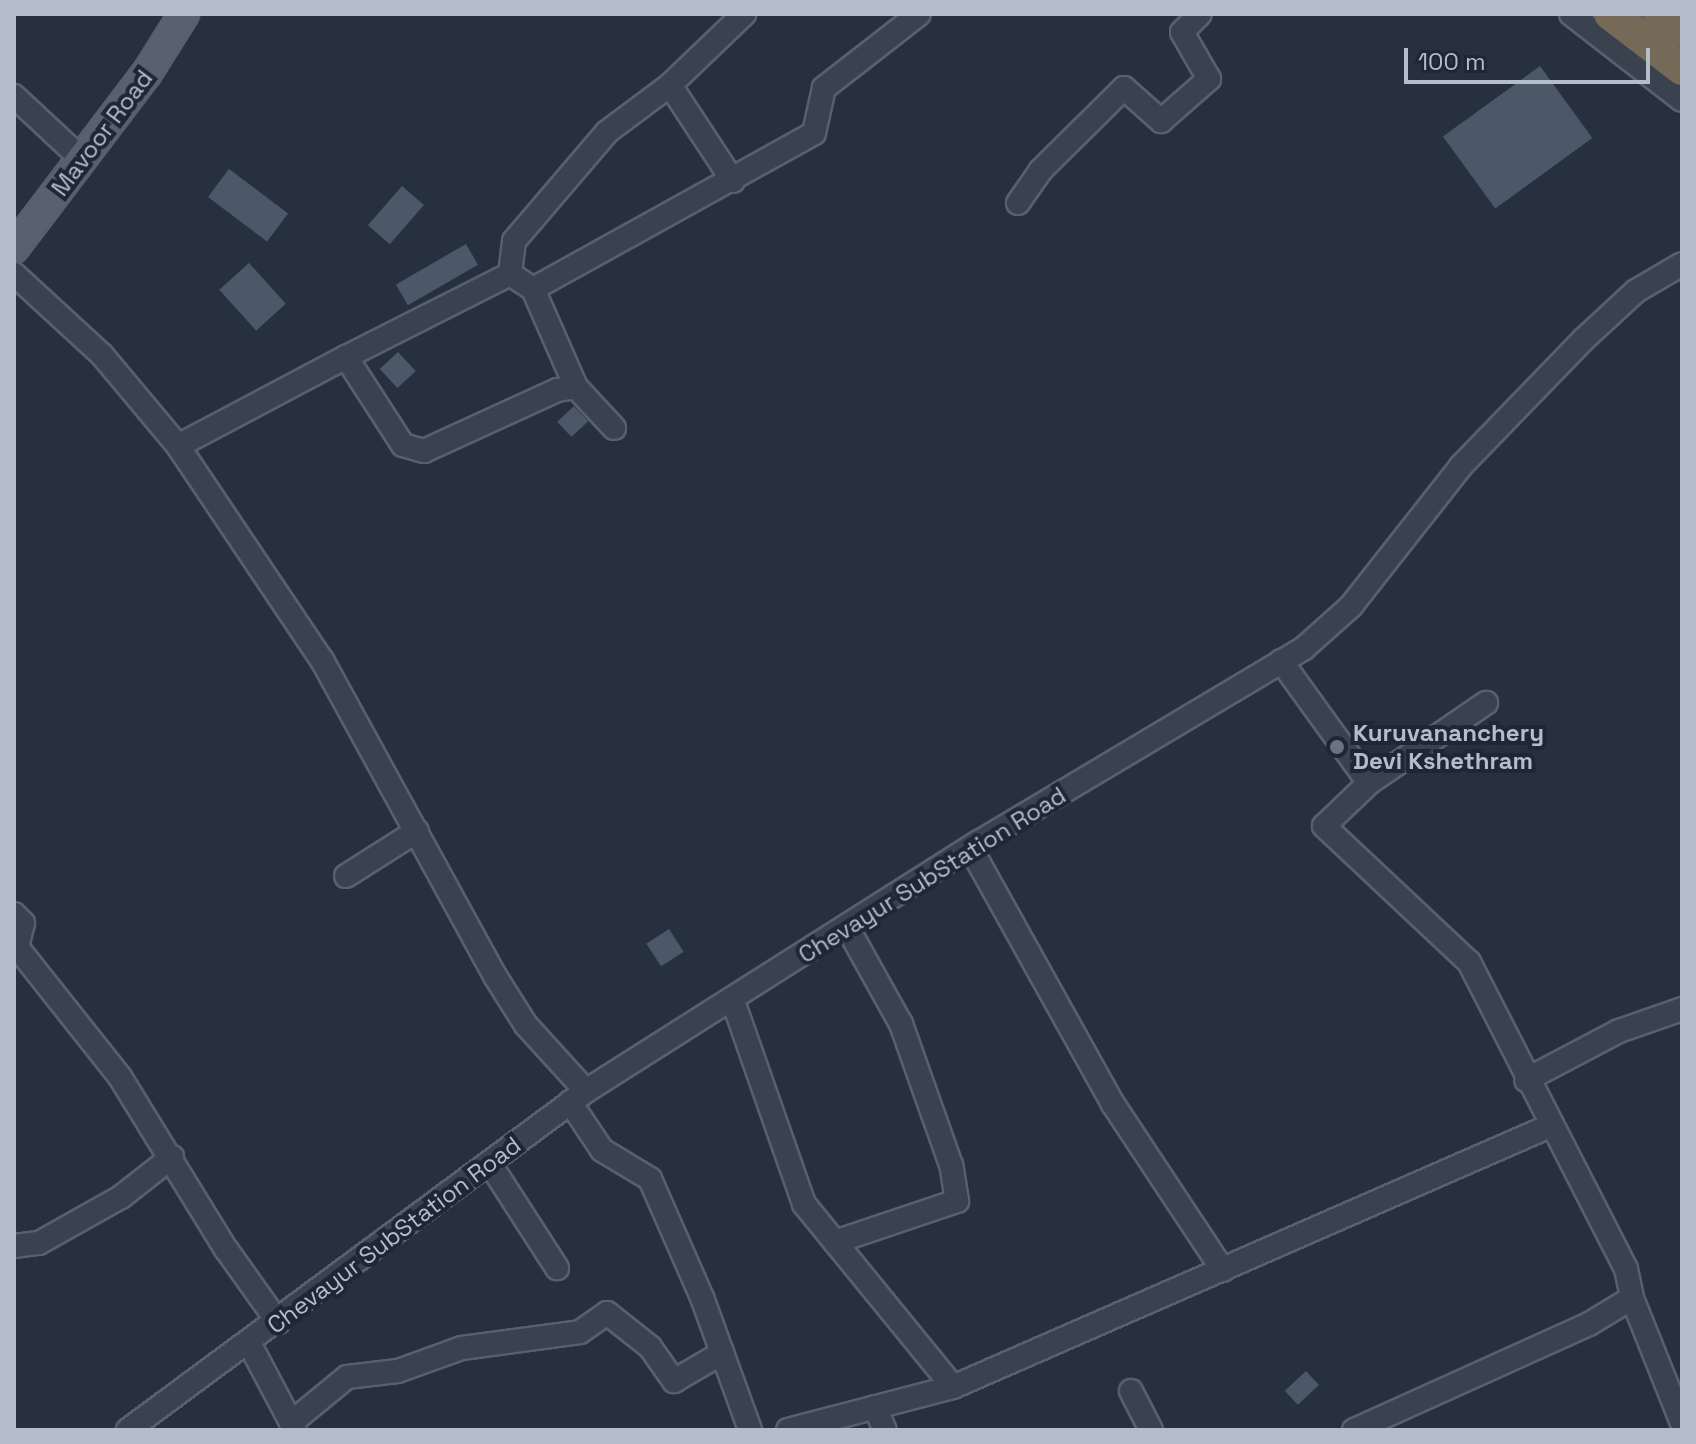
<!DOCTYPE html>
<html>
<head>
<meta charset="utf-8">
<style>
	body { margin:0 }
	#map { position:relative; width:1696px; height:1444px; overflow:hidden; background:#26303f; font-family:"Space Grotesk",sans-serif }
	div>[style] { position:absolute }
	.building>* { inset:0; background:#4c5768; transform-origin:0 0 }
	.roads { filter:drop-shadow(2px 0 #58606d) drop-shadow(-2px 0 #58606d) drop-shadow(0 2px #58606d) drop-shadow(0 -2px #58606d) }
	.minor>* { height:22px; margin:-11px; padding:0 11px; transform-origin:11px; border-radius:11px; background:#3a424f }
	.major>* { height:28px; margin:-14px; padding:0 14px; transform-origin:14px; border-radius:14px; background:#58616f }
	.highway>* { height:32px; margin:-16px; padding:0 16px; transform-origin:16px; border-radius:16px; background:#756a57 }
	.dots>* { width:22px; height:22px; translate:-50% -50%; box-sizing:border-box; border:4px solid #1f2734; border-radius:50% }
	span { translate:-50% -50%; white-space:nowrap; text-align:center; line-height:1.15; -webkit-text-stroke:8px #1f2734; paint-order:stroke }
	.street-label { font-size:24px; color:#b6bdca }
	.poi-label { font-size:24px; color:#b6bdca; font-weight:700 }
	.left { translate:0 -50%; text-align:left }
	.frame { position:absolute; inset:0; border:16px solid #b6bdca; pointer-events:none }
	.scale { position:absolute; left:1404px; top:48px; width:246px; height:36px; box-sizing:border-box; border:4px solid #b6bdca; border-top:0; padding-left:10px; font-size:24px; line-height:28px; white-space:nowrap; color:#b6bdca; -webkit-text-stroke:6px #1f2734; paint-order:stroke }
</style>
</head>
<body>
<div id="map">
	<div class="building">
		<div style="left:1540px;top:66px;width:89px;height:120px;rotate:54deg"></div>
		<div style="left:229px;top:169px;width:74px;height:35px;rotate:37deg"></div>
		<div style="left:402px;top:186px;width:29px;height:52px;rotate:41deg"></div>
		<div style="left:466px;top:244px;width:24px;height:81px;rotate:60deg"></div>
		<div style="left:249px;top:263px;width:55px;height:40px;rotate:48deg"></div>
		<div style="left:398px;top:352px;width:26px;height:25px;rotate:47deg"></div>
		<div style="left:574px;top:406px;width:21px;height:23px;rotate:47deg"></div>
		<div style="left:669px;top:929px;width:27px;height:27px;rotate:57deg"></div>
		<div style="left:1306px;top:1371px;width:19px;height:29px;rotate:47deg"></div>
	</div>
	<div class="roads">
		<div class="minor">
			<div style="left:1571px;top:14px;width:140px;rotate:37.8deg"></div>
			<div style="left:14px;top:96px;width:79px;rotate:43deg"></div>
			<div style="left:733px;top:181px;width:115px;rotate:-123.3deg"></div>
			<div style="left:670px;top:85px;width:103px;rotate:-43.8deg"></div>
			<div style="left:1018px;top:203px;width:39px;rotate:-55deg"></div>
			<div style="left:1040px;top:171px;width:118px;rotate:-44.7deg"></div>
			<div style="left:1124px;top:88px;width:50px;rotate:41.7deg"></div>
			<div style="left:1161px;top:121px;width:64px;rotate:-41.2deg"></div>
			<div style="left:1209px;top:79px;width:54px;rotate:-119.9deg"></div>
			<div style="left:1182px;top:32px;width:25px;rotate:-45deg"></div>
			<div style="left:14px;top:274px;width:120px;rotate:42.6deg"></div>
			<div style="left:102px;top:355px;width:119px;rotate:50.1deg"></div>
			<div style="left:178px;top:446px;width:190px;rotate:-27.9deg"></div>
			<div style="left:346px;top:357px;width:105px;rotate:57.1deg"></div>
			<div style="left:403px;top:445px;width:22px;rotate:16deg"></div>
			<div style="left:424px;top:451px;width:146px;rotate:-24.6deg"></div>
			<div style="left:557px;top:390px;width:19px;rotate:-9deg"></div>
			<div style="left:576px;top:387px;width:56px;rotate:47.2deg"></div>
			<div style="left:510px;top:274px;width:33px;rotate:-83deg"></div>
			<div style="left:514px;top:241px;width:143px;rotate:-49.5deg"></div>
			<div style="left:607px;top:132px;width:79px;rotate:-36.7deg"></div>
			<div style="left:533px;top:289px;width:321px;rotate:-29deg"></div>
			<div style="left:814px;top:133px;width:46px;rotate:-77.5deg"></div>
			<div style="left:824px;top:88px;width:120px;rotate:-37.9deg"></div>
			<div style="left:346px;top:357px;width:184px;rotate:-26.8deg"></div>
			<div style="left:510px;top:274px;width:27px;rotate:33deg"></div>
			<div style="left:533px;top:289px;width:107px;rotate:66.3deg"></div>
			<div style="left:178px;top:446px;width:258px;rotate:56.1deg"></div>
			<div style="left:322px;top:660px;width:360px;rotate:61.3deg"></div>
			<div style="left:495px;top:976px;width:58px;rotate:57.7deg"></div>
			<div style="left:526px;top:1025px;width:89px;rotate:47.7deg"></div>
			<div style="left:1281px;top:661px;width:150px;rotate:54.2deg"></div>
			<div style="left:1369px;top:783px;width:62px;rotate:136.3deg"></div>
			<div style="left:1324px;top:826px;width:199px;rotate:43.2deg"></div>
			<div style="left:1469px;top:962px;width:345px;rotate:62.9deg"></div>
			<div style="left:1626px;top:1269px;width:30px;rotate:78deg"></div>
			<div style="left:1632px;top:1298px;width:50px;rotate:148.8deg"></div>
			<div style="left:1589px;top:1324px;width:258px;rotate:155.7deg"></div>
			<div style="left:1369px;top:783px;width:142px;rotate:-34.4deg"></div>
			<div style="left:971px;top:849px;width:292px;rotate:60.9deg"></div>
			<div style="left:1113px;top:1104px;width:199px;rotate:56.5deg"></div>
			<div style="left:346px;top:876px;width:84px;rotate:-32.4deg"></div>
			<div style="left:14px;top:914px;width:13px;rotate:45deg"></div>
			<div style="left:23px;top:923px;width:25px;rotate:104deg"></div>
			<div style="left:17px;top:947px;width:166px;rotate:51.6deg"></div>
			<div style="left:120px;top:1077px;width:202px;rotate:58.4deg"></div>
			<div style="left:226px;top:1249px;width:90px;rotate:54.5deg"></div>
			<div style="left:733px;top:1001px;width:215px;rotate:70.7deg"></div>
			<div style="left:804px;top:1204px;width:236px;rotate:50.8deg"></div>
			<div style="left:1526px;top:1080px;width:105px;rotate:-27.8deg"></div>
			<div style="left:1619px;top:1031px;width:67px;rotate:-19.2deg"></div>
			<div style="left:570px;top:1102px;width:58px;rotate:56.3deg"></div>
			<div style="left:602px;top:1150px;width:56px;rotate:31.1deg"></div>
			<div style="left:650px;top:1179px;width:132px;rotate:66.3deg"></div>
			<div style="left:703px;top:1300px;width:138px;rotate:70.1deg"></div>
			<div style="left:490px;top:1164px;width:124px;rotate:57.2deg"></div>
			<div style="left:835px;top:1242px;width:129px;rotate:-18.6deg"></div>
			<div style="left:957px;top:1201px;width:36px;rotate:-99deg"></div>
			<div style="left:951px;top:1165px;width:150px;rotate:-109.5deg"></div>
			<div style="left:901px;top:1024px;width:111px;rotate:-119.1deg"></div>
			<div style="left:14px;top:1246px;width:25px;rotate:-7deg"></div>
			<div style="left:39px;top:1243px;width:94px;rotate:-29.3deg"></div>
			<div style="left:121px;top:1197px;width:65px;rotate:-38.1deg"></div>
			<div style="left:1632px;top:1298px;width:135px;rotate:68.2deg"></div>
			<div style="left:249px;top:1343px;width:98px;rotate:62.1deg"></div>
			<div style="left:1131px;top:1391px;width:44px;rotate:62.9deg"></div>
			<div style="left:875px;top:1407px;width:25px;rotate:67deg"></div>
			<div style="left:291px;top:1423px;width:72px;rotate:-39.4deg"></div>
			<div style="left:347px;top:1377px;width:51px;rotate:-6.7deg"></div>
			<div style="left:398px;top:1371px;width:68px;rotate:-19.8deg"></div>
			<div style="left:462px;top:1348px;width:119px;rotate:-7.7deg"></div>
			<div style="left:580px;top:1332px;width:33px;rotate:-35deg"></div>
			<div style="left:607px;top:1313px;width:55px;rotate:38.3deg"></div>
			<div style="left:650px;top:1347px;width:42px;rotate:54.8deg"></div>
			<div style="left:674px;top:1381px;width:56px;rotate:-30.3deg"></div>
			<div style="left:128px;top:1430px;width:570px;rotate:-36.51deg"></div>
			<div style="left:586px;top:1091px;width:465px;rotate:-32.4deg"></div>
			<div style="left:979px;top:842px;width:378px;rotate:-30.8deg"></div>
			<div style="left:1304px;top:648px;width:63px;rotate:-41.8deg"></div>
			<div style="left:1351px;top:606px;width:178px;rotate:-51.8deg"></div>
			<div style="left:1461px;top:466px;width:175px;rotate:-45.9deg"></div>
			<div style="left:1583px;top:340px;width:72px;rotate:-42.8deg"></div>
			<div style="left:1636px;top:291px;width:53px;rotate:-30.4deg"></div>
			<div style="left:788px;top:1430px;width:171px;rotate:-14.6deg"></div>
			<div style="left:953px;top:1387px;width:654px;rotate:-23.62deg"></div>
		</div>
		<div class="major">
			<div style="left:14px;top:248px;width:220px;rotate:-52.8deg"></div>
			<div style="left:147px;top:73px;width:70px;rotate:-57.9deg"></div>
		</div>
		<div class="highway">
			<div style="left:1610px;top:14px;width:91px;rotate:37.4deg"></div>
			<div style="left:1660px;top:14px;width:27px;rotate:36deg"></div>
		</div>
	</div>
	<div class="dots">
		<div style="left:1337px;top:747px;background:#6b7280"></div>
	</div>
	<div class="street-label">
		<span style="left:102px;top:133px;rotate:-53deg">Mavoor Road</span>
		<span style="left:932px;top:875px;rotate:-32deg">Chevayur SubStation Road</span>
		<span style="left:394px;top:1235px;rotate:-37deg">Chevayur SubStation Road</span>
	</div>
	<div class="poi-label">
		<span class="left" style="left:1353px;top:747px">Kuruvananchery<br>Devi Kshethram</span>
	</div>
	<div class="frame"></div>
	<div class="scale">100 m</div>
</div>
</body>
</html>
